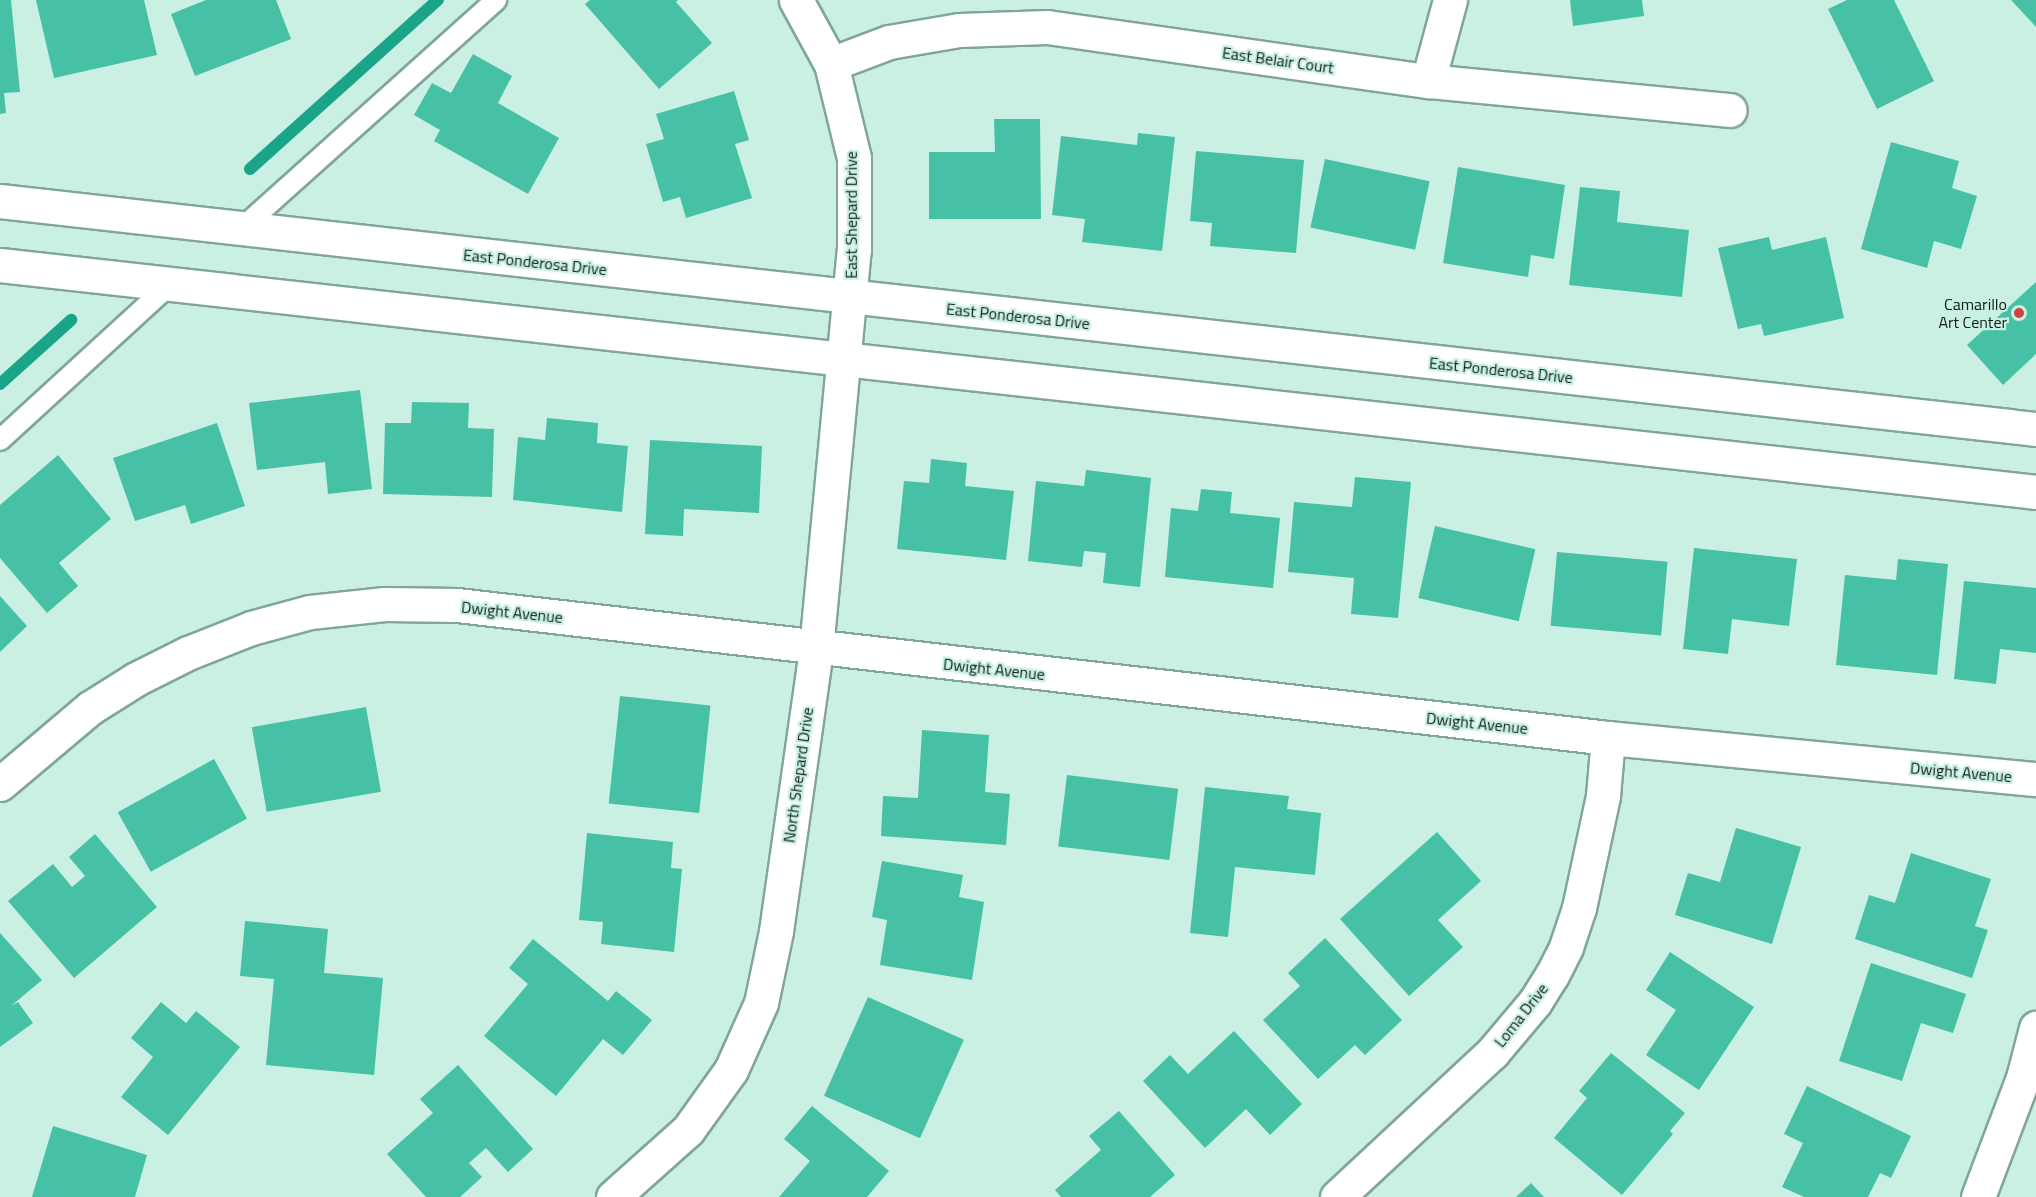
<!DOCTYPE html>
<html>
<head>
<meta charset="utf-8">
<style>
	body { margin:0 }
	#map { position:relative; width:2036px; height:1197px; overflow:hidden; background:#caf0e4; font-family:"Titillium Web",sans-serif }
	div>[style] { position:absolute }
	.stream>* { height:12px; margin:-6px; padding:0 6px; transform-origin:6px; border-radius:6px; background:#1aa489 }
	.building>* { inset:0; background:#46c1a5; transform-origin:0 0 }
	.roads { filter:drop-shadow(2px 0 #81a59a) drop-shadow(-2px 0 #81a59a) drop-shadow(0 2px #81a59a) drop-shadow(0 -2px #81a59a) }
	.service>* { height:20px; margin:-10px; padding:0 10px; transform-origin:10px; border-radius:10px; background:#fff }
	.minor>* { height:33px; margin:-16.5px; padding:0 16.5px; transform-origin:16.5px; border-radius:16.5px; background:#fff }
	.secondary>* { height:33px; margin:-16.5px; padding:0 16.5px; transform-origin:16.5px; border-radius:16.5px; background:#fff }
	.dots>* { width:16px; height:16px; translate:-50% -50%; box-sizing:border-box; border:3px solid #caf0e4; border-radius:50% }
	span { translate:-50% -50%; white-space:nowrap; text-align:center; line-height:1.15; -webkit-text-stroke:4.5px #caf0e4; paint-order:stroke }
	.street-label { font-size:16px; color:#0f1d19 }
	.poi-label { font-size:16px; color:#0f1d19 }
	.right { translate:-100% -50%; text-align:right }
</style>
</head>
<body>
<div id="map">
	<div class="stream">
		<div style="left:250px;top:169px;width:253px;rotate:-42deg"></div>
		<div style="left:0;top:384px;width:96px;rotate:-42deg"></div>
	</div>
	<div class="building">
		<div style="clip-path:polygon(0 0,11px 0,20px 92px,4px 93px,6px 113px,0 114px)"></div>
		<div style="clip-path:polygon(36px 0,144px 0,157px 55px,54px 78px)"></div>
		<div style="clip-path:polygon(206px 0,276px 0,291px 39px,195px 76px,171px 14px)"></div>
		<div style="clip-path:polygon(590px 0,678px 0,676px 2px,712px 43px,659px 89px,585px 4px)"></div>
		<div style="clip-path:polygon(1570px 0,1642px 0,1644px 16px,1573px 26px)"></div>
		<div style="clip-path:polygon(1847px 0,1894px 0,1934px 81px,1877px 109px,1828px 9px)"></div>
		<div style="clip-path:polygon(2011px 0,2036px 0,2036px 27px)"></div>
		<div style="clip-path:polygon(473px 54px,512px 76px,498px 103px,559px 138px,528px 194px,434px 141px,440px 130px,414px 115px,432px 83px,451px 93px)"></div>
		<div style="clip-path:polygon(734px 91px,749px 140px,735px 144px,752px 198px,686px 218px,680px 197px,663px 202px,646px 144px,664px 139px,656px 114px)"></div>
		<div style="clip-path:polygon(994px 119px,1040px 119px,1041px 219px,929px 219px,929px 152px,995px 152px)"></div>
		<div style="clip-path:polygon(1138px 133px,1175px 137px,1162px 251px,1082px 242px,1085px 219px,1052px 215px,1061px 136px,1137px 145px)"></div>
		<div style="clip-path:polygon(1891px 142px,1959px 161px,1952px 188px,1977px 196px,1961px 249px,1934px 241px,1927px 268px,1861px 249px)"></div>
		<div style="clip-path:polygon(1196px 151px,1304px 160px,1296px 253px,1210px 246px,1212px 223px,1190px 221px)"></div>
		<div style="left:1325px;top:159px;width:107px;height:70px;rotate:12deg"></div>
		<div style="clip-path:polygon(1458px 167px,1565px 185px,1554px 259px,1531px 255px,1528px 277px,1443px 263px)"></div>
		<div style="clip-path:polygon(1580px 187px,1620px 191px,1617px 222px,1689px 230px,1682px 297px,1569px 285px)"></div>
		<div style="clip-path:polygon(1769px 237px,1772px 250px,1826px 237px,1844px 318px,1764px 336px,1761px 324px,1738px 329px,1718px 248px)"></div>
		<div style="clip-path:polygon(2036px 282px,2036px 354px,2003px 385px,1967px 345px)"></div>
		<div style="clip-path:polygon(360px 390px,372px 489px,328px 494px,325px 462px,257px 470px,249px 403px)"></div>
		<div style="clip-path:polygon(412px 402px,469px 403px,468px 428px,494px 429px,492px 497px,383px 494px,385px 423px,411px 423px)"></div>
		<div style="clip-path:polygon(547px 418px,598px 423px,597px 443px,628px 446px,622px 512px,513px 500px,518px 437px,545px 440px)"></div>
		<div style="clip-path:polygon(217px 423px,245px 506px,191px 524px,185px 505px,135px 521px,113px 458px)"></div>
		<div style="clip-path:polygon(650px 440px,762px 446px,759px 513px,684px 509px,683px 536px,645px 534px)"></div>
		<div style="clip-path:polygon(58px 455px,111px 519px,59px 563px,78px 586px,47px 613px,0 558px,0 505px)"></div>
		<div style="clip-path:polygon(931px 459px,967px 463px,965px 486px,1014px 491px,1006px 560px,897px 549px,904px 481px,929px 483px)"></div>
		<div style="clip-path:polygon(1086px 470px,1151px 478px,1140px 587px,1103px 583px,1106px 553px,1084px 551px,1082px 567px,1028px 561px,1036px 481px,1084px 486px)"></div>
		<div style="clip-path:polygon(1355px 477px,1411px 482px,1398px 618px,1351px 614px,1354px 578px,1288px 572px,1294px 502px,1352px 507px)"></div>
		<div style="clip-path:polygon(1201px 489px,1232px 492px,1230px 513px,1280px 518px,1273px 588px,1165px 577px,1171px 508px,1198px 511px)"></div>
		<div style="left:1435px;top:526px;width:103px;height:74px;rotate:13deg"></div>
		<div style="clip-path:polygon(1694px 548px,1797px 559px,1789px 626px,1732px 619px,1728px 654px,1683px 649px)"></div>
		<div style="left:1557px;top:552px;width:111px;height:74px;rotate:5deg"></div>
		<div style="clip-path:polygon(1898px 559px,1948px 564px,1937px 675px,1836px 665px,1845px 575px,1896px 580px)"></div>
		<div style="clip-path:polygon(1964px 581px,2036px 588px,2036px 653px,2000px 649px,1996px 684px,1954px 679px)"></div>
		<div style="clip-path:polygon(0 596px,27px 626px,0 652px)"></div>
		<div style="left:620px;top:696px;width:91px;height:108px;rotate:6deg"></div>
		<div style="left:366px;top:707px;width:86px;height:116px;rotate:80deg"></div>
		<div style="clip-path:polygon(922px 730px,989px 735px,985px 792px,1010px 794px,1006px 845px,881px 836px,883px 796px,918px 798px)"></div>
		<div style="left:214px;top:759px;width:68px;height:110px;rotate:61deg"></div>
		<div style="left:1067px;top:775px;width:112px;height:72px;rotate:7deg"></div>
		<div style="clip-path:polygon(1205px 787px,1289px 796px,1287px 809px,1321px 813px,1315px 875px,1235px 867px,1228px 937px,1190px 933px)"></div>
		<div style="clip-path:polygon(1736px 828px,1801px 847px,1772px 944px,1675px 915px,1688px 873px,1720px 882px)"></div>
		<div style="clip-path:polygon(1437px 832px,1481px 881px,1438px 920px,1463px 947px,1409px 996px,1340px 919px)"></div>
		<div style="clip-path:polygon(587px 833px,673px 842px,671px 868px,682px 869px,674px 952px,601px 944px,603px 922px,579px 920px)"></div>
		<div style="clip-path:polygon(95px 834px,157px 907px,74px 978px,8px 901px,53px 864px,72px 887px,85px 876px,69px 857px)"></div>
		<div style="clip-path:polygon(1911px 853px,1991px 879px,1975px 926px,1988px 930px,1972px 978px,1855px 939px,1869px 895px,1895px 903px)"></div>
		<div style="clip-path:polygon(882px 861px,963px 875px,959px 897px,984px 902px,972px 980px,880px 965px,887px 920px,872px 917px)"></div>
		<div style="clip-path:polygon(245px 921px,328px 929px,324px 973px,383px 978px,374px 1075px,266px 1065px,274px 979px,240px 976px)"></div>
		<div style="clip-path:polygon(0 933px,42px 980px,11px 1006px,18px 1002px,33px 1023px,0 1047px)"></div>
		<div style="clip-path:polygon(1325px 938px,1402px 1020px,1365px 1055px,1355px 1045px,1318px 1079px,1263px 1020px,1300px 986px,1288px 973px)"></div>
		<div style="clip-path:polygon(533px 939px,608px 1001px,616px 991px,652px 1020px,623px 1055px,603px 1039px,556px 1096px,484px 1036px,528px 984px,509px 968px)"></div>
		<div style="clip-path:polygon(1670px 952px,1754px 1007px,1699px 1090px,1646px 1055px,1676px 1010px,1646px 990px)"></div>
		<div style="clip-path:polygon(1871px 963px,1966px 994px,1953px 1033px,1921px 1023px,1902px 1081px,1839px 1061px)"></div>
		<div style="left:868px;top:997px;width:105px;height:108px;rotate:24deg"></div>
		<div style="clip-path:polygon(161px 1002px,186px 1023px,196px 1011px,240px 1047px,168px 1135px,121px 1097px,153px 1057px,131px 1038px)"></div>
		<div style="clip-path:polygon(1234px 1031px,1302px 1104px,1270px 1135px,1246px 1109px,1205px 1148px,1143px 1081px,1170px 1055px,1188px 1074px)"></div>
		<div style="clip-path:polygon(1611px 1053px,1685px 1113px,1670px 1131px,1673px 1134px,1622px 1195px,1554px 1138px,1587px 1098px,1579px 1091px)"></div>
		<div style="clip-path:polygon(458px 1065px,533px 1149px,508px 1172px,486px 1148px,469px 1163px,482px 1177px,460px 1197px,426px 1197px,387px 1154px,433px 1113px,420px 1099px)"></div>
		<div style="clip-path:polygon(1807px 1086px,1911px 1136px,1891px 1178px,1880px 1173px,1868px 1197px,1804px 1197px,1782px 1187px,1803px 1143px,1784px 1134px)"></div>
		<div style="clip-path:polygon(812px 1106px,889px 1171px,867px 1197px,779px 1197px,810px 1161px,784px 1139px)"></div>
		<div style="clip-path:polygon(1119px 1111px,1175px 1175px,1150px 1197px,1061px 1197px,1055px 1190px,1101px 1150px,1089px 1136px)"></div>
		<div style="clip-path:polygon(53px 1126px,147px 1155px,135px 1197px,32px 1197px)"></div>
		<div style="clip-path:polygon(1531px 1183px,1544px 1197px,1516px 1197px)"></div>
	</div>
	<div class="roads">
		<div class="service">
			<div style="left:241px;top:229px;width:343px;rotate:-41.9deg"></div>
			<div style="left:0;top:440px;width:229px;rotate:-42.5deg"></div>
		</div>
		<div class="minor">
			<div style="left:831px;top:64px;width:62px;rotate:-20.8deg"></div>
			<div style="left:889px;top:42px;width:71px;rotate:-9.7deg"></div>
			<div style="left:959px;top:30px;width:88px;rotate:-2deg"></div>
			<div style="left:1047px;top:27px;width:385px;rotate:8.1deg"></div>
			<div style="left:1428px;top:81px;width:303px;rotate:5.5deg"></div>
			<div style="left:1428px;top:81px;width:84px;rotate:-74.8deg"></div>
			<div style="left:0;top:784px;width:118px;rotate:-40.2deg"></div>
			<div style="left:90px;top:708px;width:54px;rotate:-32.2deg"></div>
			<div style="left:136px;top:679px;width:58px;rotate:-26.6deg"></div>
			<div style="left:188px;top:653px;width:68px;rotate:-21.6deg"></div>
			<div style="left:251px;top:628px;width:61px;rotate:-15.2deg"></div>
			<div style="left:310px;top:612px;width:75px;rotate:-6.1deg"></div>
			<div style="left:385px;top:604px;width:72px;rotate:0.8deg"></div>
			<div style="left:457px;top:605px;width:1159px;rotate:6.59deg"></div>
			<div style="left:1608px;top:738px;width:430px;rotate:5.5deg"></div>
			<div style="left:613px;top:1197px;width:101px;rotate:-41.8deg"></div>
			<div style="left:688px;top:1130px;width:74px;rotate:-54.4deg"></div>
			<div style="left:731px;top:1070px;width:73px;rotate:-65.9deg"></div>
			<div style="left:761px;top:1003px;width:74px;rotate:-78.2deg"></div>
			<div style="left:776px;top:931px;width:285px;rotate:-81.9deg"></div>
			<div style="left:816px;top:649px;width:401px;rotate:-84.6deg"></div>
			<div style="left:854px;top:250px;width:92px;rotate:-90deg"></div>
			<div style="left:854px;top:158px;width:97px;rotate:-103.7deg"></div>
			<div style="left:831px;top:64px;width:73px;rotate:-118.7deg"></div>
			<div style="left:1337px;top:1197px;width:212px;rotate:-42.9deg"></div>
			<div style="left:1492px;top:1053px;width:67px;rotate:-49.9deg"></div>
			<div style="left:1535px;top:1002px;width:32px;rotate:-58deg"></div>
			<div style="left:1552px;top:975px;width:31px;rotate:-63deg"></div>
			<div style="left:1566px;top:947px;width:41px;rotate:-71.6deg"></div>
			<div style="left:1579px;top:908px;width:115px;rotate:-77.9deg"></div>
			<div style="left:1603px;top:796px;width:58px;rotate:-85.1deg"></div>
			<div style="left:1978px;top:1197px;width:127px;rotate:-69.3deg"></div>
			<div style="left:2023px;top:1078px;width:52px;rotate:-75.4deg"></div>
		</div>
		<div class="secondary">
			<div style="left:0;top:201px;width:2049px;rotate:6.39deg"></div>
			<div style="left:0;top:265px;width:2049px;rotate:6.36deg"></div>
		</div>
	</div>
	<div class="dots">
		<div style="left:2019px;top:313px;background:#d04141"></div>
	</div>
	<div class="street-label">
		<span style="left:1278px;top:60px;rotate:8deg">East Belair Court</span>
		<span style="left:851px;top:215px;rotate:-90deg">East Shepard Drive</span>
		<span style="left:535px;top:262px;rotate:6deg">East Ponderosa Drive</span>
		<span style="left:1018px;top:316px;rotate:6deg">East Ponderosa Drive</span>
		<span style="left:1501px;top:370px;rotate:6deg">East Ponderosa Drive</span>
		<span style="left:512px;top:612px;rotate:6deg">Dwight Avenue</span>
		<span style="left:994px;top:669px;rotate:6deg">Dwight Avenue</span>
		<span style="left:1477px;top:723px;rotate:6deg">Dwight Avenue</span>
		<span style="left:1961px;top:772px;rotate:5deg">Dwight Avenue</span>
		<span style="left:798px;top:775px;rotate:-82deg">North Shepard Drive</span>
		<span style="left:1521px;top:1015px;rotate:-52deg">Loma Drive</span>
	</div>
	<div class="poi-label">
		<span class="right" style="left:2007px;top:313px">Camarillo<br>Art Center</span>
	</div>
</div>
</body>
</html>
